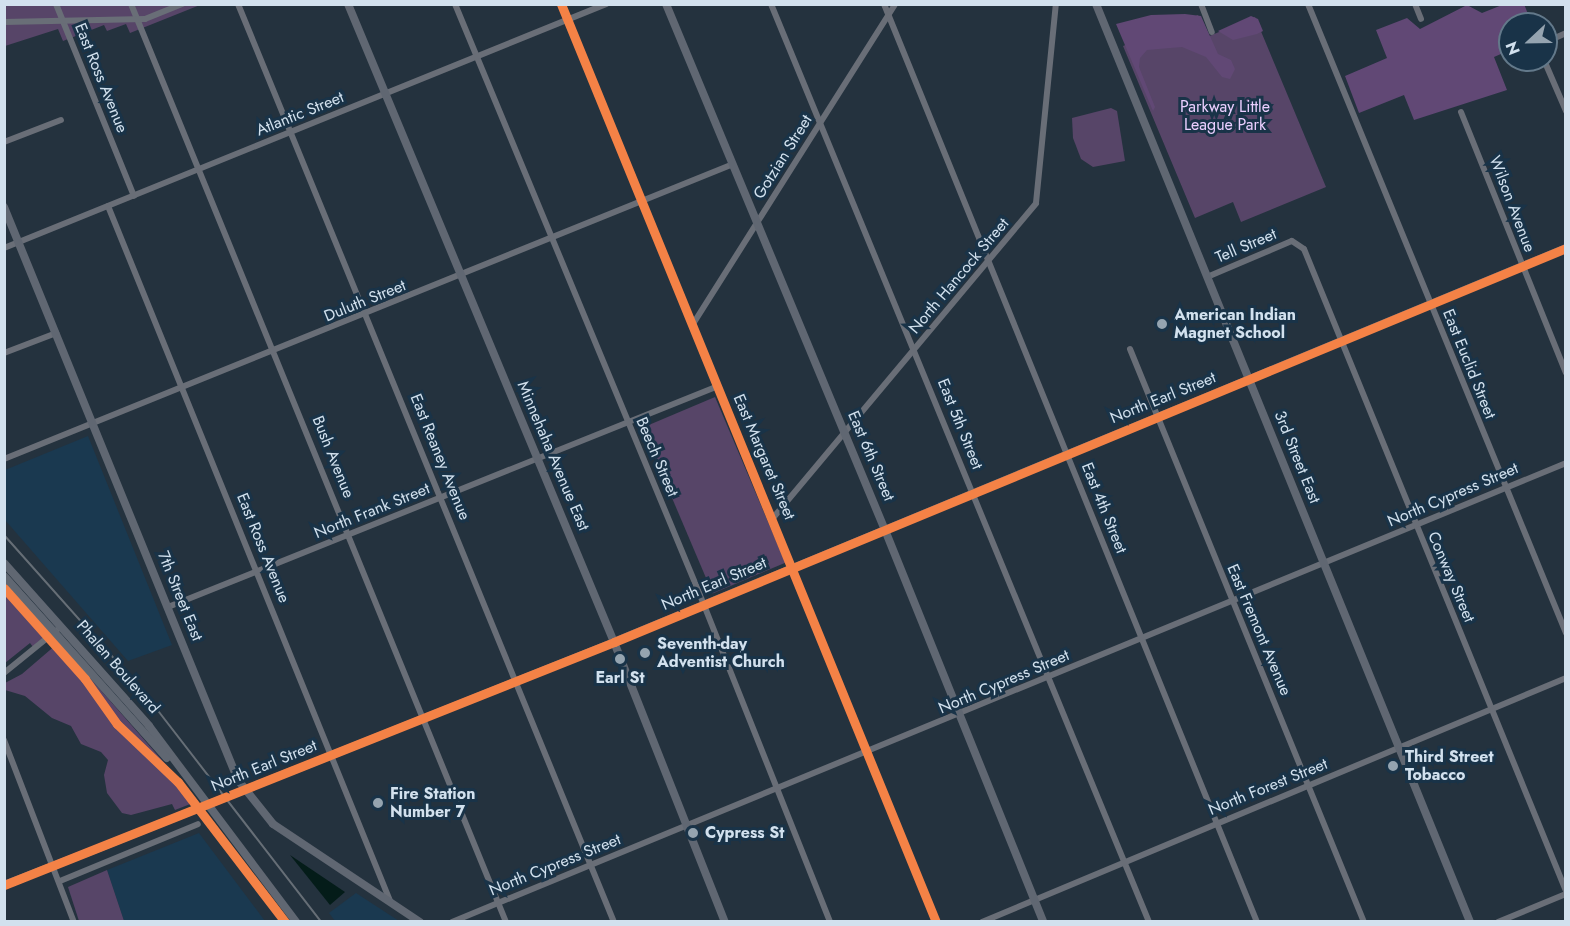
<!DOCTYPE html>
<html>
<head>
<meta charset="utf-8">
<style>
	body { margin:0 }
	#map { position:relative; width:1570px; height:926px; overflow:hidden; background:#24323e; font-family:Jost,sans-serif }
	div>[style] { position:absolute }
	.built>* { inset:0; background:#1a3950 }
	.green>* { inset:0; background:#574568; transform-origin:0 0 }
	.forest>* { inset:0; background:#614875 }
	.water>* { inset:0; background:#041c19 }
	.street>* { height:6px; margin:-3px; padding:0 3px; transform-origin:3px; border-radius:3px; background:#696e77 }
	.secondary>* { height:8px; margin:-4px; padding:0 4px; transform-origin:4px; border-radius:4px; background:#606772 }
	.rail>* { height:2px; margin:-1px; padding:0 1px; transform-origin:1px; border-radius:1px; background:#666e76 }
	.secondary-bridge>* { height:8px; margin:-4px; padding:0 4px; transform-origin:4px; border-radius:4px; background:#606772 }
	.cycleway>* { height:9px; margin:-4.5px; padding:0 4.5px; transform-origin:4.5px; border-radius:4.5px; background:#f48246 }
	.dots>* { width:16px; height:16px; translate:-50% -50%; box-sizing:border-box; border:3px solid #193348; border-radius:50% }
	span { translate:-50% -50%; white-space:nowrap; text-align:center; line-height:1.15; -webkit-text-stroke:6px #193348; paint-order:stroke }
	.street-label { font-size:16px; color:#d2e1ee }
	.park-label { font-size:16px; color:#ebcfff }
	.poi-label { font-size:16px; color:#d2e1ee; font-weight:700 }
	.left { translate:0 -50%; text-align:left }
	.frame { position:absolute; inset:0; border:6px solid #d2e1ee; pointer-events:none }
	.north { position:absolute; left:1498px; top:12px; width:60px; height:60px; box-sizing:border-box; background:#193348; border:2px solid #63798a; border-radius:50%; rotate:248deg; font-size:16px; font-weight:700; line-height:24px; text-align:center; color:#d2e1ee }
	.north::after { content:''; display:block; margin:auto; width:21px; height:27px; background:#95a4b0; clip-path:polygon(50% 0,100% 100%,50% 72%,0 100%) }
</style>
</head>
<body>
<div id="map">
	<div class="built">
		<div style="clip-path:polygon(88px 436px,172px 645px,128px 661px,5px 520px,5px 470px)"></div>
		<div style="clip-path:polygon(199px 833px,265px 921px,124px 921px,107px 870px)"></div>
		<div style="clip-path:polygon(356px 893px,399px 921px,335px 921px,329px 913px)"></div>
	</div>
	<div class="green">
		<div style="clip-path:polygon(5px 5px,200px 5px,130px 33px,126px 24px,107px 31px,104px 25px,63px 41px,58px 29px,5px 46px)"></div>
		<div style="clip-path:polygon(1198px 15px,1207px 37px,1255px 17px,1326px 187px,1241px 222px,1233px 202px,1195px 218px,1123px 46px)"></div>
		<div style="clip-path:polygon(1111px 108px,1117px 111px,1125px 161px,1093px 167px,1081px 159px,1073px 138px,1072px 118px)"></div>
		<div style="left:715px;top:397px;width:180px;height:79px;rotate:67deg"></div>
		<div style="clip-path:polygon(4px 582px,45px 630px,44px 637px,33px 647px,30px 643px,5px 663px)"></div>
		<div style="clip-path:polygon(57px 644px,61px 645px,198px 801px,175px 810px,172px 804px,131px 815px,122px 813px,107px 793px,104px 775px,108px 760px,101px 752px,81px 744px,71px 726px,52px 718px,25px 696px,5px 690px,5px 683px,22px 674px)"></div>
		<div style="clip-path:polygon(107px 870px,124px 921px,79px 921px,68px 887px)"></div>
	</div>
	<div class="forest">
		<div style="clip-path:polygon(1524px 4px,1532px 24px,1510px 24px,1510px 50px,1494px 57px,1507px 90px,1414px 120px,1404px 95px,1359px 113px,1345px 76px,1387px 58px,1376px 30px,1407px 18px,1420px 29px,1467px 5px,1482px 13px,1502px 5px)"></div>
		<div style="clip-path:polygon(1185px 14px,1201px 16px,1218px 54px,1231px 60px,1235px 69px,1230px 79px,1222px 77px,1206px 57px,1182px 47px,1147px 50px,1140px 58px,1139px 67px,1155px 107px,1153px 111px,1116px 24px,1151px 15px)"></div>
		<div style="clip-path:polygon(1251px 16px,1258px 19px,1263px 31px,1257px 34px,1233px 40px,1218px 31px)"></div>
	</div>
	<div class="water">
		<div style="clip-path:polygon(290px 855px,345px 892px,330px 905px)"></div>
	</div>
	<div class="street">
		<div style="left:56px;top:4px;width:207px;rotate:67.9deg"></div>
		<div style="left:131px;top:4px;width:992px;rotate:67.78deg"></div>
		<div style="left:238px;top:4px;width:992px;rotate:67.73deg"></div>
		<div style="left:455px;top:4px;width:640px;rotate:67.48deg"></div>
		<div style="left:700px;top:595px;width:352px;rotate:68.3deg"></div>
		<div style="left:561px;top:4px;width:992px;rotate:67.78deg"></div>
		<div style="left:771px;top:4px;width:993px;rotate:67.62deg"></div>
		<div style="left:884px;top:4px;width:991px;rotate:67.89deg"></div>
		<div style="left:1201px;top:4px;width:30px;rotate:69deg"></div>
		<div style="left:1308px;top:4px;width:680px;rotate:67.7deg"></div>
		<div style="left:1415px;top:4px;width:16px;rotate:68deg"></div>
		<div style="left:4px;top:22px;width:141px;rotate:-1.2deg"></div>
		<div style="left:145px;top:19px;width:40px;rotate:-22deg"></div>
		<div style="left:1546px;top:42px;width:22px;rotate:-24deg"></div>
		<div style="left:1544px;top:60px;width:56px;rotate:66.7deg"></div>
		<div style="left:1461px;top:112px;width:281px;rotate:68.1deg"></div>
		<div style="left:4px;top:142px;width:61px;rotate:-21.1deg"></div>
		<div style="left:108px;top:206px;width:750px;rotate:67.91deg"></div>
		<div style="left:4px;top:248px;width:650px;rotate:-22.06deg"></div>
		<div style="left:1207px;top:277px;width:92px;rotate:-23deg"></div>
		<div style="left:1292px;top:241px;width:14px;rotate:34deg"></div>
		<div style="left:1304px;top:249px;width:693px;rotate:67.8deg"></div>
		<div style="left:693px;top:324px;width:378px;rotate:-57.7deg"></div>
		<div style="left:1130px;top:349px;width:619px;rotate:67.79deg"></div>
		<div style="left:4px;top:353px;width:56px;rotate:-21deg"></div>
		<div style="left:4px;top:459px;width:786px;rotate:-22.03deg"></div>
		<div style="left:773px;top:518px;width:410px;rotate:-50.1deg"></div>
		<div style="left:1036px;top:203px;width:200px;rotate:-84.3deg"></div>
		<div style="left:168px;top:607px;width:593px;rotate:-21.89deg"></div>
		<div style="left:4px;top:673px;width:68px;rotate:-39.1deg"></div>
		<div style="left:4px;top:740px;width:195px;rotate:69deg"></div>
		<div style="left:60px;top:881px;width:149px;rotate:-22.4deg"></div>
		<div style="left:452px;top:922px;width:1205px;rotate:-22.39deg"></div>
		<div style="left:982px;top:922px;width:633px;rotate:-22.68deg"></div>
		<div style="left:1498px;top:922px;width:74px;rotate:-22.4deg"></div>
	</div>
	<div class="secondary">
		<div style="left:348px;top:4px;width:691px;rotate:67.37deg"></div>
		<div style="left:614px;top:642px;width:301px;rotate:68.4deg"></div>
		<div style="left:666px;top:4px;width:570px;rotate:67.4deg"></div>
		<div style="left:885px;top:530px;width:423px;rotate:68deg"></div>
		<div style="left:1096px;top:4px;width:991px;rotate:67.83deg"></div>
		<div style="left:4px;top:207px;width:619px;rotate:67.79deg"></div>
		<div style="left:238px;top:780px;width:56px;rotate:51.5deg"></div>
		<div style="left:273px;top:824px;width:177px;rotate:33.7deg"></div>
		<div style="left:4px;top:563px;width:218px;rotate:48.3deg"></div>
		<div style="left:149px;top:726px;width:245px;rotate:53.1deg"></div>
		<div style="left:4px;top:576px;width:244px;rotate:48.2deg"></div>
		<div style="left:292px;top:771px;width:347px;rotate:-21.8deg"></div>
		<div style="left:614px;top:642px;width:1030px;rotate:-22.48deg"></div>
		<div style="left:4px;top:885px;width:102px;rotate:-21.3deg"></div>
	</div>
	<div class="rail">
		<div style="left:4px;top:535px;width:208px;rotate:48.3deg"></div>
		<div style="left:142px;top:690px;width:293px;rotate:52.3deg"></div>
	</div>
	<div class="secondary-bridge">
		<div style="left:99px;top:848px;width:208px;rotate:-21.8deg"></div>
	</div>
	<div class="cycleway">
		<div style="left:561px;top:4px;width:992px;rotate:67.78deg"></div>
		<div style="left:4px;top:588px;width:122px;rotate:48.3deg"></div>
		<div style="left:85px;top:679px;width:55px;rotate:54.6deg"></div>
		<div style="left:117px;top:724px;width:84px;rotate:43.6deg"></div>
		<div style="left:178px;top:782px;width:176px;rotate:52.6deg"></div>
		<div style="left:4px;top:885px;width:657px;rotate:-21.72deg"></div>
		<div style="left:614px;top:642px;width:1030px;rotate:-22.48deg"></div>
	</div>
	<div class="dots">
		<div style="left:1162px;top:324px;background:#95a4b0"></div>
		<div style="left:645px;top:653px;background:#95a4b0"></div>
		<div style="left:620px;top:659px;background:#95a4b0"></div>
		<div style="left:1393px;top:766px;background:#95a4b0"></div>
		<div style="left:378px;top:803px;background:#95a4b0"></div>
		<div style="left:693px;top:833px;background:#95a4b0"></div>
	</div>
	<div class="street-label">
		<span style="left:101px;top:78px;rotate:68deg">East Ross Avenue</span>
		<span style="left:300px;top:114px;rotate:-22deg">Atlantic Street</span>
		<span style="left:783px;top:157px;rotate:-58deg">Gotzian Street</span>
		<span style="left:1512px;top:204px;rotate:69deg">Wilson Avenue</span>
		<span style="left:1246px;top:246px;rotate:-23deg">Tell Street</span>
		<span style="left:959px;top:276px;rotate:-50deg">North Hancock Street</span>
		<span style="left:365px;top:301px;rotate:-22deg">Duluth Street</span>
		<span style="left:1469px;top:364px;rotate:68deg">East Euclid Street</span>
		<span style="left:1163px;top:398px;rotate:-22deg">North Earl Street</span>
		<span style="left:960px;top:424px;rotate:68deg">East 5th Street</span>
		<span style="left:553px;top:456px;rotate:67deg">Minnehaha Avenue East</span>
		<span style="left:871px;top:456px;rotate:67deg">East 6th Street</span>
		<span style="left:333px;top:457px;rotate:68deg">Bush Avenue</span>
		<span style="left:440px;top:457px;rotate:68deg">East Reaney Avenue</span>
		<span style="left:657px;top:457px;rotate:67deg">Beech Street</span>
		<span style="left:764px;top:457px;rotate:67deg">East Margaret Street</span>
		<span style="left:1297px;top:457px;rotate:68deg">3rd Street East</span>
		<span style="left:1453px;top:495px;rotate:-23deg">North Cypress Street</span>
		<span style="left:1104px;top:508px;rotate:68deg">East 4th Street</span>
		<span style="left:372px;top:511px;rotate:-22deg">North Frank Street</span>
		<span style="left:263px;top:548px;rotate:68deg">East Ross Avenue</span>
		<span style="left:1451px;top:577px;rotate:67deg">Conway Street</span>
		<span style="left:714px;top:584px;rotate:-23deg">North Earl Street</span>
		<span style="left:180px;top:596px;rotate:68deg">7th Street East</span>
		<span style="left:1259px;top:630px;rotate:67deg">East Fremont Avenue</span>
		<span style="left:118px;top:667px;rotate:49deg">Phalen Boulevard</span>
		<span style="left:1004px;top:682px;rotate:-23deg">North Cypress Street</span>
		<span style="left:264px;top:766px;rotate:-22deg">North Earl Street</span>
		<span style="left:1268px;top:787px;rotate:-22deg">North Forest Street</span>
		<span style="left:555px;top:865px;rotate:-22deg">North Cypress Street</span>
	</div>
	<div class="park-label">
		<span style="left:1225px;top:116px">Parkway Little<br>League Park</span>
	</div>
	<div class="poi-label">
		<span class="left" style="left:1174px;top:324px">American Indian<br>Magnet School</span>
		<span class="left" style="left:657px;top:653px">Seventh-day<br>Adventist Church</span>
		<span style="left:620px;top:678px">Earl St</span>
		<span class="left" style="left:1405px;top:766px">Third Street<br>Tobacco</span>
		<span class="left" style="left:390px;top:803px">Fire Station<br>Number 7</span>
		<span class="left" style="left:705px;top:833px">Cypress St</span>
	</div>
	<div class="frame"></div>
	<div class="north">N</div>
</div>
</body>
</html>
